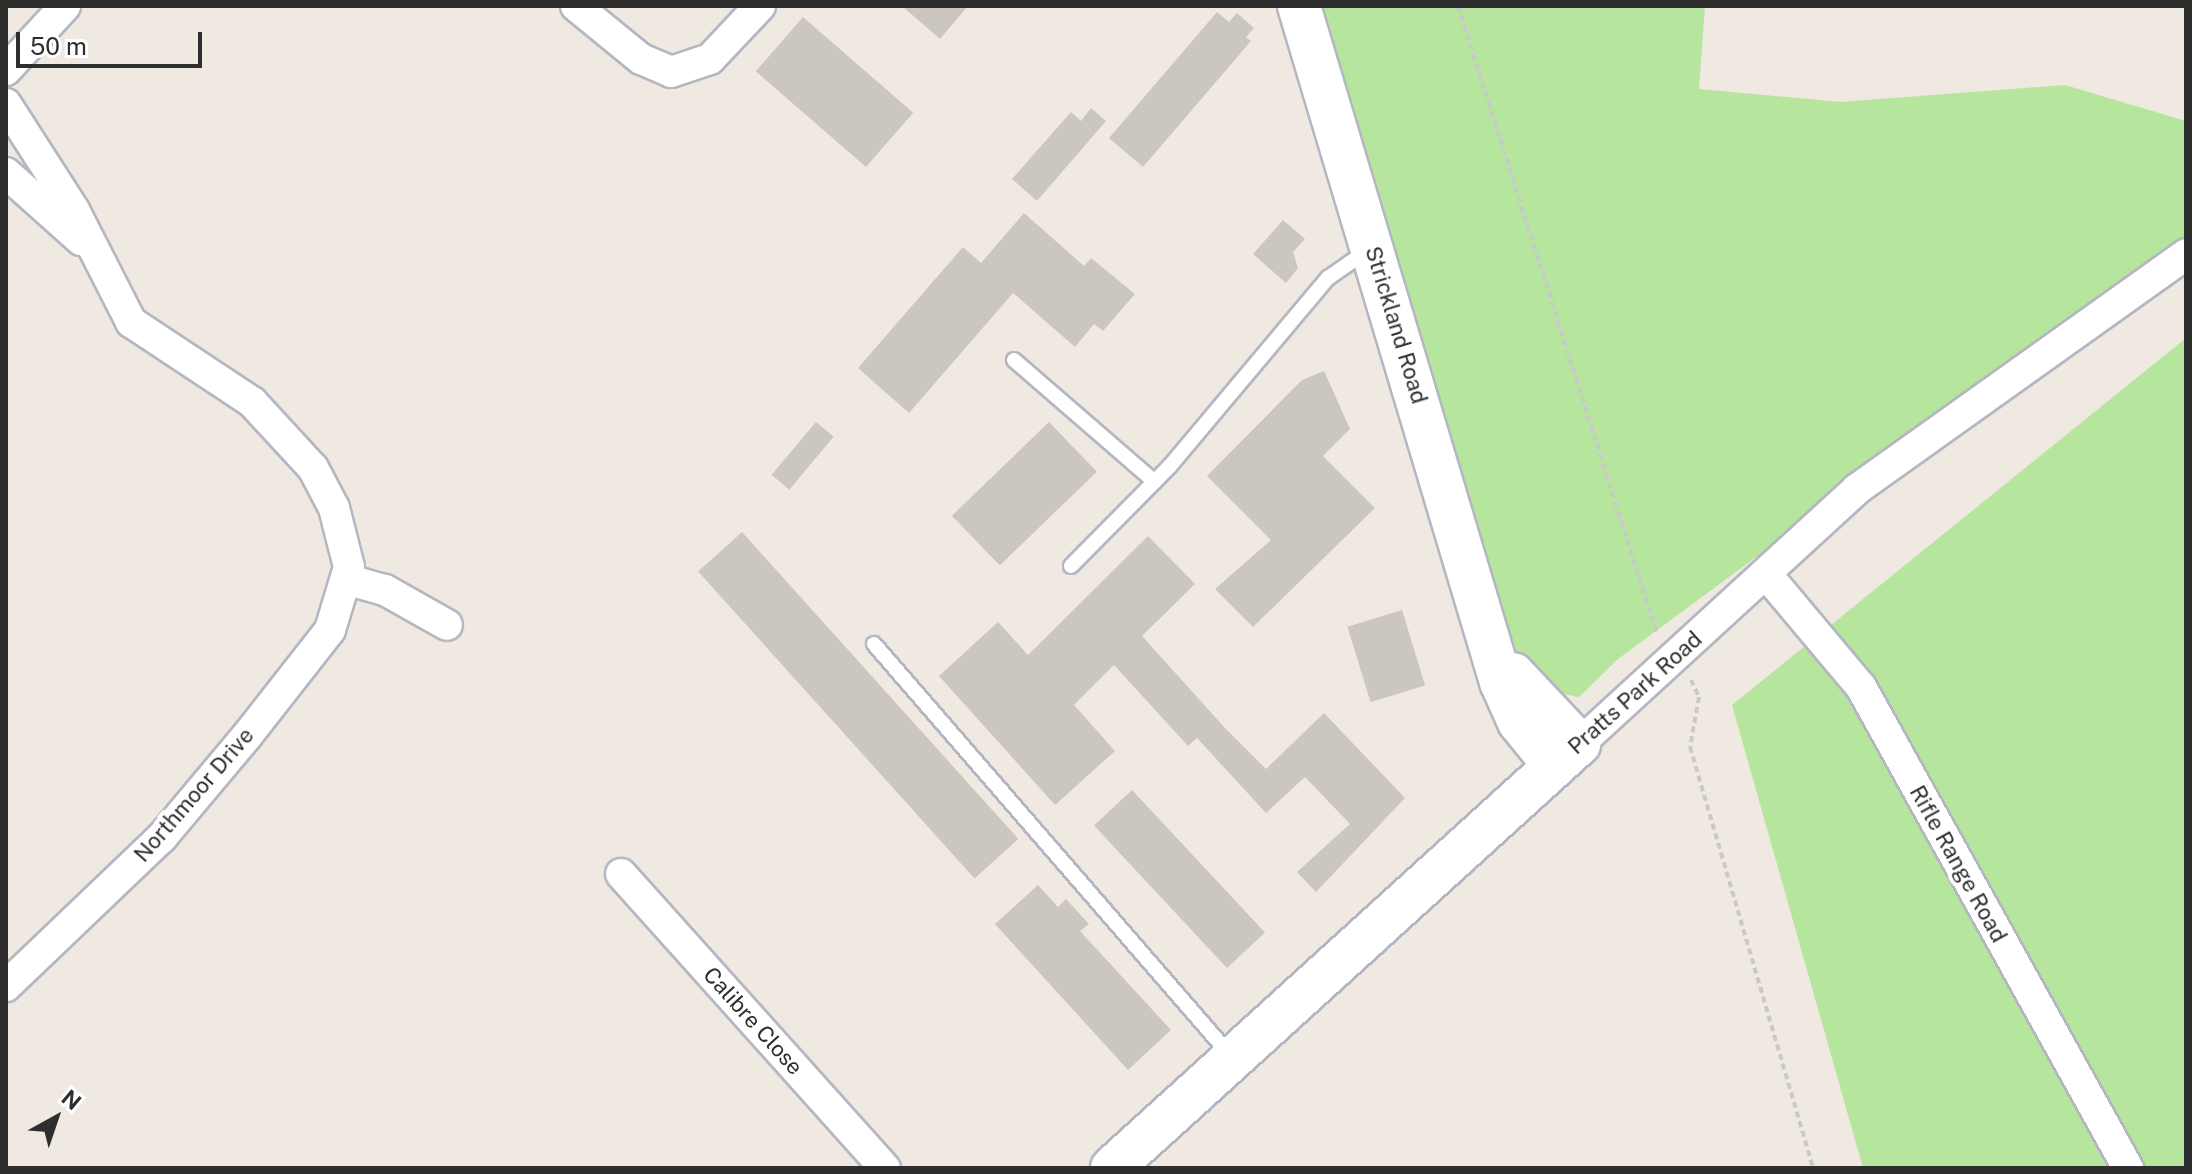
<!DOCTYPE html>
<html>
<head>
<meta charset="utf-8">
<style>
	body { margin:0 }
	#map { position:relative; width:2192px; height:1174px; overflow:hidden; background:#efe9e1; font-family:"Public Sans",sans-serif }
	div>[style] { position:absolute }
	.green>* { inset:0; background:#b6e59e }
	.building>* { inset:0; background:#cbc7bf; transform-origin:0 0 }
	.path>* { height:4px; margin-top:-2px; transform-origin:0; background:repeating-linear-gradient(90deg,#c9c9c9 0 6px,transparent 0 10px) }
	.roads { filter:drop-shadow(2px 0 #b4b7c1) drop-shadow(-2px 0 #b4b7c1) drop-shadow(0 2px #b4b7c1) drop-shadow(0 -2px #b4b7c1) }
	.lane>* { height:14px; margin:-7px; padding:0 7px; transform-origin:7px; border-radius:7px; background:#fff }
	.street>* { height:30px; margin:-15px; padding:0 15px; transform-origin:15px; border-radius:15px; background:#fff }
	.secondary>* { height:42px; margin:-21px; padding:0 21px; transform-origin:21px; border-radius:21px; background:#fff }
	span { translate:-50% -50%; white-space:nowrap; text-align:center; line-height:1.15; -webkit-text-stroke:8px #fff; paint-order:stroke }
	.street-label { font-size:22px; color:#2e2e2e }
	.frame { position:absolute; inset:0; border:8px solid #2e2e2e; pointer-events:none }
	.north { position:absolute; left:16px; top:1078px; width:80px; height:80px; -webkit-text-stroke:6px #fff; paint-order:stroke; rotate:40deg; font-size:22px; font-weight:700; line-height:32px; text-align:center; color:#2e2e2e }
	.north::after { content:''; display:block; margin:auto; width:28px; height:36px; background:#2e2e2e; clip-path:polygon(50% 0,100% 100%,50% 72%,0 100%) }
	.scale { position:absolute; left:16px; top:32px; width:186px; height:36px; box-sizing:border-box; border:4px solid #2e2e2e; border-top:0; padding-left:10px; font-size:24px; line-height:28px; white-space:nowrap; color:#2e2e2e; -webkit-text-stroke:6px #fff; paint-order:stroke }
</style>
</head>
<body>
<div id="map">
	<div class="green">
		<div style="clip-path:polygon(1319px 6px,1705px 6px,1699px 89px,1841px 102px,2065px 85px,2186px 121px,2186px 239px,1618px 659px,1579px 697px,1548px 691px,1515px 654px)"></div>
		<div style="clip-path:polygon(2186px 338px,2186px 1168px,1863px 1168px,1732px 705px)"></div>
	</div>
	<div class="building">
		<div style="clip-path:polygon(902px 6px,968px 6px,940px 39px)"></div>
		<div style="clip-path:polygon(1217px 12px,1229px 22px,1237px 13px,1254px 28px,1246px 37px,1251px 41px,1143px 167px,1109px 138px)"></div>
		<div style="left:803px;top:17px;width:146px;height:72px;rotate:41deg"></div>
		<div style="clip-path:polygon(1091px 108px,1106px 121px,1037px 201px,1012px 179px,1071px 112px,1081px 121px)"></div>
		<div style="clip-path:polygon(1024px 213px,1084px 266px,1091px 258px,1135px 294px,1103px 331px,1094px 324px,1075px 347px,1013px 293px,909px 413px,858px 368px,963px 247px,981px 263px)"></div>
		<div style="clip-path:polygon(1283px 220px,1305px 239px,1293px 252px,1298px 268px,1286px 283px,1253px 254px)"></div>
		<div style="clip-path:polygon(1324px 371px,1350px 429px,1323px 456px,1375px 508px,1253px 627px,1215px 589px,1271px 540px,1207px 476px,1302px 380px)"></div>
		<div style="left:816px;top:422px;width:23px;height:69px;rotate:40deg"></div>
		<div style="left:1049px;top:422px;width:69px;height:135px;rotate:46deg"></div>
		<div style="left:742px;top:532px;width:413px;height:59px;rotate:48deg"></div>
		<div style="clip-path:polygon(1148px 536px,1195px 584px,1142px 636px,1225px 728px,1266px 769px,1324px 713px,1405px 798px,1316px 892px,1297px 872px,1350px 824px,1305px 777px,1266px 813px,1197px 738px,1188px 746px,1114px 665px,1074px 705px,1115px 751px,1055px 805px,939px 676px,998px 622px,1028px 655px)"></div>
		<div style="left:1402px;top:610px;width:79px;height:57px;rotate:73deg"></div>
		<div style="left:1132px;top:790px;width:195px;height:52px;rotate:47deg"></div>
		<div style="clip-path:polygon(1038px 885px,1058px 907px,1066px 899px,1089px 924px,1080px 931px,1171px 1030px,1128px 1070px,995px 924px)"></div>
	</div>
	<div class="path">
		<div style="left:1458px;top:6px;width:659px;rotate:72.42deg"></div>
		<div style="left:1691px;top:680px;width:19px;rotate:65deg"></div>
		<div style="left:1699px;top:697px;width:51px;rotate:100.2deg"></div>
		<div style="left:1690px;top:747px;width:439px;rotate:73.7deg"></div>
	</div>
	<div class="roads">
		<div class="lane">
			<div style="left:1014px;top:360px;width:186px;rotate:40.9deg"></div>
			<div style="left:1071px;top:566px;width:141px;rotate:-45.3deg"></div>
			<div style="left:1170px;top:466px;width:246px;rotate:-50deg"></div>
			<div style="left:1328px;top:278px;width:49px;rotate:-35deg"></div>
			<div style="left:874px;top:644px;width:544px;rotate:49.1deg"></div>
		</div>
		<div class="street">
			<div style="left:576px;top:6px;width:84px;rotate:39.2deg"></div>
			<div style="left:641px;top:59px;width:33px;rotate:23deg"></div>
			<div style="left:671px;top:72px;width:41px;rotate:-18.4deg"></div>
			<div style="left:710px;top:59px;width:73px;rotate:-46.7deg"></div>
			<div style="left:6px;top:70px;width:87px;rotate:-47.3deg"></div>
			<div style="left:6px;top:104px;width:126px;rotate:57.3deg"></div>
			<div style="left:74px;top:210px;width:126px;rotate:63deg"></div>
			<div style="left:131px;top:322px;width:145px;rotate:33.5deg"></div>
			<div style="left:252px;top:402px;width:90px;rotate:47.3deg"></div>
			<div style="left:313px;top:468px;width:45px;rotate:62.3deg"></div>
			<div style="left:334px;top:508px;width:61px;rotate:75.7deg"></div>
			<div style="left:349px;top:567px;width:66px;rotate:106.8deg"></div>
			<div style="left:330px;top:630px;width:136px;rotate:128.1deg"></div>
			<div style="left:246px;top:737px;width:131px;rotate:130deg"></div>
			<div style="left:162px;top:837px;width:216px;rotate:136.3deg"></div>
			<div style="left:6px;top:173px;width:101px;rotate:41.8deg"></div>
			<div style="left:1767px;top:575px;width:146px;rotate:50deg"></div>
			<div style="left:1861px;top:687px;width:550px;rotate:60.97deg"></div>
			<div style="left:349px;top:580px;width:37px;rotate:16deg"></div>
			<div style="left:385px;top:590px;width:71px;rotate:29.4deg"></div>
			<div style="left:1579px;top:744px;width:377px;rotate:-42.5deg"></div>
			<div style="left:1857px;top:489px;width:404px;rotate:-35.5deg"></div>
			<div style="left:621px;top:874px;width:395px;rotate:48.1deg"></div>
		</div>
		<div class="secondary">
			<div style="left:1299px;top:6px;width:706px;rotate:73.36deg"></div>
			<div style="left:1501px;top:682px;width:44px;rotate:65.8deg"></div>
			<div style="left:1519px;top:722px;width:57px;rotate:50.7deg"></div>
			<div style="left:1112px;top:1168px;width:631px;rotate:-42.24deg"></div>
			<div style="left:1579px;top:744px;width:96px;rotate:-133.3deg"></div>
		</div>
	</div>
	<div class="street-label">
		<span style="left:1396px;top:325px;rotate:73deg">Strickland Road</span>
		<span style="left:1635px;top:693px;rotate:-42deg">Pratts Park Road</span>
		<span style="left:194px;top:795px;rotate:-49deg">Northmoor Drive</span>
		<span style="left:1958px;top:864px;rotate:61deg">Rifle Range Road</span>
		<span style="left:753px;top:1021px;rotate:48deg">Calibre Close</span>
	</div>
	<div class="frame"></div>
	<div class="north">N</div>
	<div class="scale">50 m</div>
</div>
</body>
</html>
